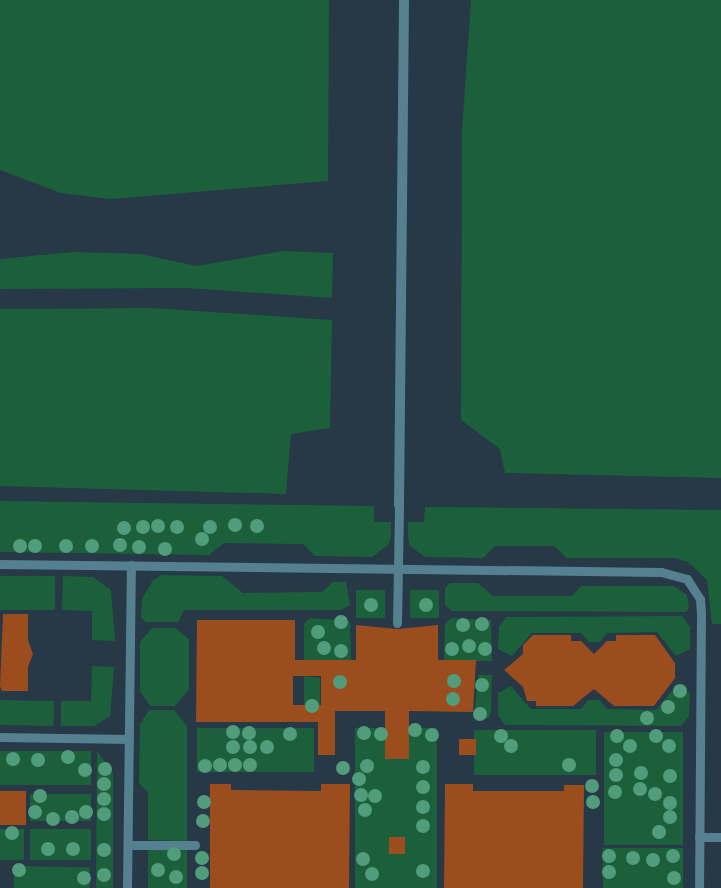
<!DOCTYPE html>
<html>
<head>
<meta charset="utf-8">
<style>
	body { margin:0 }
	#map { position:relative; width:721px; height:888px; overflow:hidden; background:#273847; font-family:Lato,sans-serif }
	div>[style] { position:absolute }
	.green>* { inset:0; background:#1b603b; transform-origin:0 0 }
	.building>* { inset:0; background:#9b4d1e; transform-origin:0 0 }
	.service>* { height:9px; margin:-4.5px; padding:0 4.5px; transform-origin:4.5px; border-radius:4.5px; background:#548090 }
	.minor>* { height:10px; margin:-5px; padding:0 5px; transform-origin:5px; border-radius:5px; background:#548090 }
	.trees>* { width:14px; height:14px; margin:-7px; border-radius:50%; background:#509c7b }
	span { translate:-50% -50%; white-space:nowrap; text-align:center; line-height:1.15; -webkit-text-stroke:4px #1d2e3c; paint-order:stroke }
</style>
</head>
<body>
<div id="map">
	<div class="green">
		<div style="clip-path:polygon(0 0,329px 0,328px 181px,110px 199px,61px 193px,0 170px)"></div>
		<div style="clip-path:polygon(471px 0,721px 0,721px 478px,505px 473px,500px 449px,461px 420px,462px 131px)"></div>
		<div style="clip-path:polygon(283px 251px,333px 253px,332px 298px,187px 288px,0 289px,0 259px,73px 252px,140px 254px,197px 266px)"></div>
		<div style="clip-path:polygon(152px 308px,332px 320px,330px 428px,291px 434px,286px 494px,0 486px,0 309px)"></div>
		<div style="clip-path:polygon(0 501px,374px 506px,374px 522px,391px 522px,391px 537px,388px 545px,372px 557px,315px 556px,303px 544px,224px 543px,209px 555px,0 552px)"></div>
		<div style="clip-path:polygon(425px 507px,721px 510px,721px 624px,712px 624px,707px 580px,688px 562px,675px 558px,567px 558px,554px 546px,495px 546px,483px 558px,425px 557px,410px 546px,408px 537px,408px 522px,424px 522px)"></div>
		<div style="clip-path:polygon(162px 575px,222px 576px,243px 593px,322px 592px,333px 582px,346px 582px,350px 605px,341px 610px,184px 610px,178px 622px,146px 622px,141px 618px,142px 599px,153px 580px)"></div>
		<div style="left:0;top:576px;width:55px;height:34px"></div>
		<div style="clip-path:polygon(63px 576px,93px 577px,111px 590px,115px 641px,92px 640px,92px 611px,62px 610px)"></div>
		<div style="clip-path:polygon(450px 583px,478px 583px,493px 596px,572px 596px,581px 586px,674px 586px,687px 595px,689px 608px,686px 612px,452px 611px,445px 605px,445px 588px)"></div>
		<div style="left:356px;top:590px;width:29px;height:28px"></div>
		<div style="left:410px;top:590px;width:29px;height:28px"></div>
		<div style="clip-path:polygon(682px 616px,690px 627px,690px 649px,676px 656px,657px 632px,607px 633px,600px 642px,589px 642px,581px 633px,532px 633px,512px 656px,498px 649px,499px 627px,506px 617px)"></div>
		<div style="clip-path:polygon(310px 618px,350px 621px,351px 662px,304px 661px,304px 624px)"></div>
		<div style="clip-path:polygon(451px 618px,491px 620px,492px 661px,444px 661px,445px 624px)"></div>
		<div style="clip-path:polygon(152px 628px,175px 628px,189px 639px,189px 689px,175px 706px,150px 706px,140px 691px,140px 642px)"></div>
		<div style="clip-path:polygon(92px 666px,114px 667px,110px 716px,94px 726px,61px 726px,61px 701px,91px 701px)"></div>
		<div style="clip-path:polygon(478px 675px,492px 675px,491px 713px,489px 718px,474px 721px)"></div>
		<div style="clip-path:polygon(304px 676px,320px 678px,320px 722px,304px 714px)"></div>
		<div style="clip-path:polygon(511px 686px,531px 709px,581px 709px,588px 700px,599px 700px,607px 709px,656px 710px,676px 686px,690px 693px,689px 716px,681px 726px,505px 725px,498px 715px,498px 693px)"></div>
		<div style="left:0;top:700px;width:54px;height:25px;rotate:1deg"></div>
		<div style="clip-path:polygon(149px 710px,174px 710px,187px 726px,187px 841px,148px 840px,148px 793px,139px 783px,140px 724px)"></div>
		<div style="left:197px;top:728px;width:117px;height:44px"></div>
		<div style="left:355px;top:728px;width:82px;height:160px"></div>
		<div style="left:474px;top:730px;width:122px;height:45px"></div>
		<div style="left:604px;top:732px;width:79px;height:113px"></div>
		<div style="left:0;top:751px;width:91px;height:34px"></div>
		<div style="clip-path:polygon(97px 751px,113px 773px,113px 888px,96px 888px)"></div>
		<div style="left:30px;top:794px;width:61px;height:27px"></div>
		<div style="left:0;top:829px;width:24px;height:31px"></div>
		<div style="left:30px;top:829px;width:61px;height:31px"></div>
		<div style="left:603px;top:848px;width:80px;height:40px"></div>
		<div style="left:148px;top:849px;width:39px;height:39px"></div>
		<div style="left:14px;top:866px;width:76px;height:22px;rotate:1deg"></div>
	</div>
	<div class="building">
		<div style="clip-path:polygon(3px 614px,28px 614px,28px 640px,33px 654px,28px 667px,28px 691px,2px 691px,0 686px)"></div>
		<div style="clip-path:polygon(evenodd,197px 620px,295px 620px,295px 660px,356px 660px,356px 625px,397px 629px,438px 625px,438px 660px,476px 660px,473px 712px,409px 711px,409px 759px,385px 759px,385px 711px,335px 711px,335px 755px,318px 755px,318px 722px,196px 722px,197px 620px,293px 676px,321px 676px,321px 705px,293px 705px,293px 676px)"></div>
		<div style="clip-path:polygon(533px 635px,571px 635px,571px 641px,581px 641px,594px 654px,607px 641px,616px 641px,616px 635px,655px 635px,675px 663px,675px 678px,654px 706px,614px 706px,594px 689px,573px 706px,536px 706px,536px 701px,527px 701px,523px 687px,504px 670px,523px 654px,523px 645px)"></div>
		<div style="left:459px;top:739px;width:17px;height:16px"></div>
		<div style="clip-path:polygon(210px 784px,231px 784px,231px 790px,321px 791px,321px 784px,350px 784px,349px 888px,210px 888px)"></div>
		<div style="clip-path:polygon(445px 784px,473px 784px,473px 791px,564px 791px,564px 785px,584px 785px,583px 888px,444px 888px)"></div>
		<div style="left:0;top:791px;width:26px;height:34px"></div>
		<div style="left:389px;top:837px;width:16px;height:17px"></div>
	</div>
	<div class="service">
		<div style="left:0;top:564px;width:661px;rotate:0.69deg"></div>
		<div style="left:661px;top:572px;width:27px;rotate:15deg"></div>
		<div style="left:687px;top:579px;width:24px;rotate:57deg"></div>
		<div style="left:700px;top:599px;width:14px;rotate:86deg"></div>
		<div style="left:701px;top:613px;width:275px;rotate:90.4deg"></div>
		<div style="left:397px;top:623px;width:118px;rotate:-89deg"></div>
		<div style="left:0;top:737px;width:129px;rotate:0.9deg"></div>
		<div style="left:699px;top:837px;width:22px"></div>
		<div style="left:128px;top:845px;width:67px"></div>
		<div style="left:127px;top:888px;width:323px;rotate:-89.3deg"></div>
	</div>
	<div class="minor">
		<div style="left:399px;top:505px;width:505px;rotate:-89.43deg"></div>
	</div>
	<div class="trees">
		<div style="left:235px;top:525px"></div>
		<div style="left:158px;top:526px"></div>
		<div style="left:257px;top:526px"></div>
		<div style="left:143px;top:527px"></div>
		<div style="left:177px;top:527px"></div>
		<div style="left:210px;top:527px"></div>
		<div style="left:124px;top:528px"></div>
		<div style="left:202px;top:539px"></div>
		<div style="left:120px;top:545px"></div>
		<div style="left:20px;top:546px"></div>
		<div style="left:35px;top:546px"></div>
		<div style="left:66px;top:546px"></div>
		<div style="left:92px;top:546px"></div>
		<div style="left:139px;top:547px"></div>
		<div style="left:165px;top:549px"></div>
		<div style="left:371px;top:605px"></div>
		<div style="left:426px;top:605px"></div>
		<div style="left:341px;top:622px"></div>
		<div style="left:482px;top:624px"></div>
		<div style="left:463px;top:625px"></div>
		<div style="left:318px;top:632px"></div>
		<div style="left:469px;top:646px"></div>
		<div style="left:324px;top:648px"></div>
		<div style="left:452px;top:649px"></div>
		<div style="left:485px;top:649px"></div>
		<div style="left:341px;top:651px"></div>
		<div style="left:454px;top:681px"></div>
		<div style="left:340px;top:682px"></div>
		<div style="left:482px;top:685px"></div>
		<div style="left:680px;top:691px"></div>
		<div style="left:453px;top:699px"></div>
		<div style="left:312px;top:706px"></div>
		<div style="left:668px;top:707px"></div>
		<div style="left:480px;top:714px"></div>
		<div style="left:647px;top:718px"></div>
		<div style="left:415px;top:730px"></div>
		<div style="left:233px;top:732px"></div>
		<div style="left:249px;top:733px"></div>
		<div style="left:364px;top:733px"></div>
		<div style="left:290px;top:734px"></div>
		<div style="left:381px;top:734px"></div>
		<div style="left:432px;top:735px"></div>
		<div style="left:501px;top:736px"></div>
		<div style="left:617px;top:736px"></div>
		<div style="left:656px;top:736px"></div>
		<div style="left:511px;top:746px"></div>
		<div style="left:630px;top:746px"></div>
		<div style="left:669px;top:746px"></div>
		<div style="left:233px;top:747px"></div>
		<div style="left:250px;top:747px"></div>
		<div style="left:267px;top:747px"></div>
		<div style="left:68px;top:757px"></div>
		<div style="left:13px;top:759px"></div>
		<div style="left:38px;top:760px"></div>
		<div style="left:616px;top:760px"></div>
		<div style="left:220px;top:765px"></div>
		<div style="left:235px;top:765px"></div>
		<div style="left:250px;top:765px"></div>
		<div style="left:569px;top:765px"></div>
		<div style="left:205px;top:766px"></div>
		<div style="left:367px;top:766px"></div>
		<div style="left:423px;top:767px"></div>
		<div style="left:343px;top:768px"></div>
		<div style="left:105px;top:769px"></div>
		<div style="left:85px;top:770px"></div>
		<div style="left:641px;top:773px"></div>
		<div style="left:616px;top:775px"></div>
		<div style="left:670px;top:776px"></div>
		<div style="left:359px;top:779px"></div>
		<div style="left:104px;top:784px"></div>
		<div style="left:592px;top:786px"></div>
		<div style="left:423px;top:787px"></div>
		<div style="left:640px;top:789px"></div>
		<div style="left:615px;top:792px"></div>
		<div style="left:655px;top:794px"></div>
		<div style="left:361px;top:795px"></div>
		<div style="left:40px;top:796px"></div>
		<div style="left:375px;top:796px"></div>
		<div style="left:104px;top:799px"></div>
		<div style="left:204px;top:802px"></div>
		<div style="left:593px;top:802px"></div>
		<div style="left:670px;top:803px"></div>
		<div style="left:423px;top:807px"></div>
		<div style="left:365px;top:810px"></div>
		<div style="left:35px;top:812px"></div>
		<div style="left:86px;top:812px"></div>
		<div style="left:104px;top:814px"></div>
		<div style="left:72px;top:817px"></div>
		<div style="left:670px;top:817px"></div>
		<div style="left:53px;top:819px"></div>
		<div style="left:203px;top:821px"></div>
		<div style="left:423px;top:826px"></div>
		<div style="left:659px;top:832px"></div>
		<div style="left:12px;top:833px"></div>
		<div style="left:48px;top:849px"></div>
		<div style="left:73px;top:849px"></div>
		<div style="left:104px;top:850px"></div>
		<div style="left:174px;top:854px"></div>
		<div style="left:609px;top:856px"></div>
		<div style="left:673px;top:856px"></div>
		<div style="left:202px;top:858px"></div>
		<div style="left:633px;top:858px"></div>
		<div style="left:363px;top:859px"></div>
		<div style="left:653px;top:860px"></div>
		<div style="left:19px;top:870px"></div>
		<div style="left:158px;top:870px"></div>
		<div style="left:423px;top:871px"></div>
		<div style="left:609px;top:872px"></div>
		<div style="left:202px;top:873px"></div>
		<div style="left:372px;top:874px"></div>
		<div style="left:104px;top:875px"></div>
		<div style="left:176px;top:877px"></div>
		<div style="left:84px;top:878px"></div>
		<div style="left:674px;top:878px"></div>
	</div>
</div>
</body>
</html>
